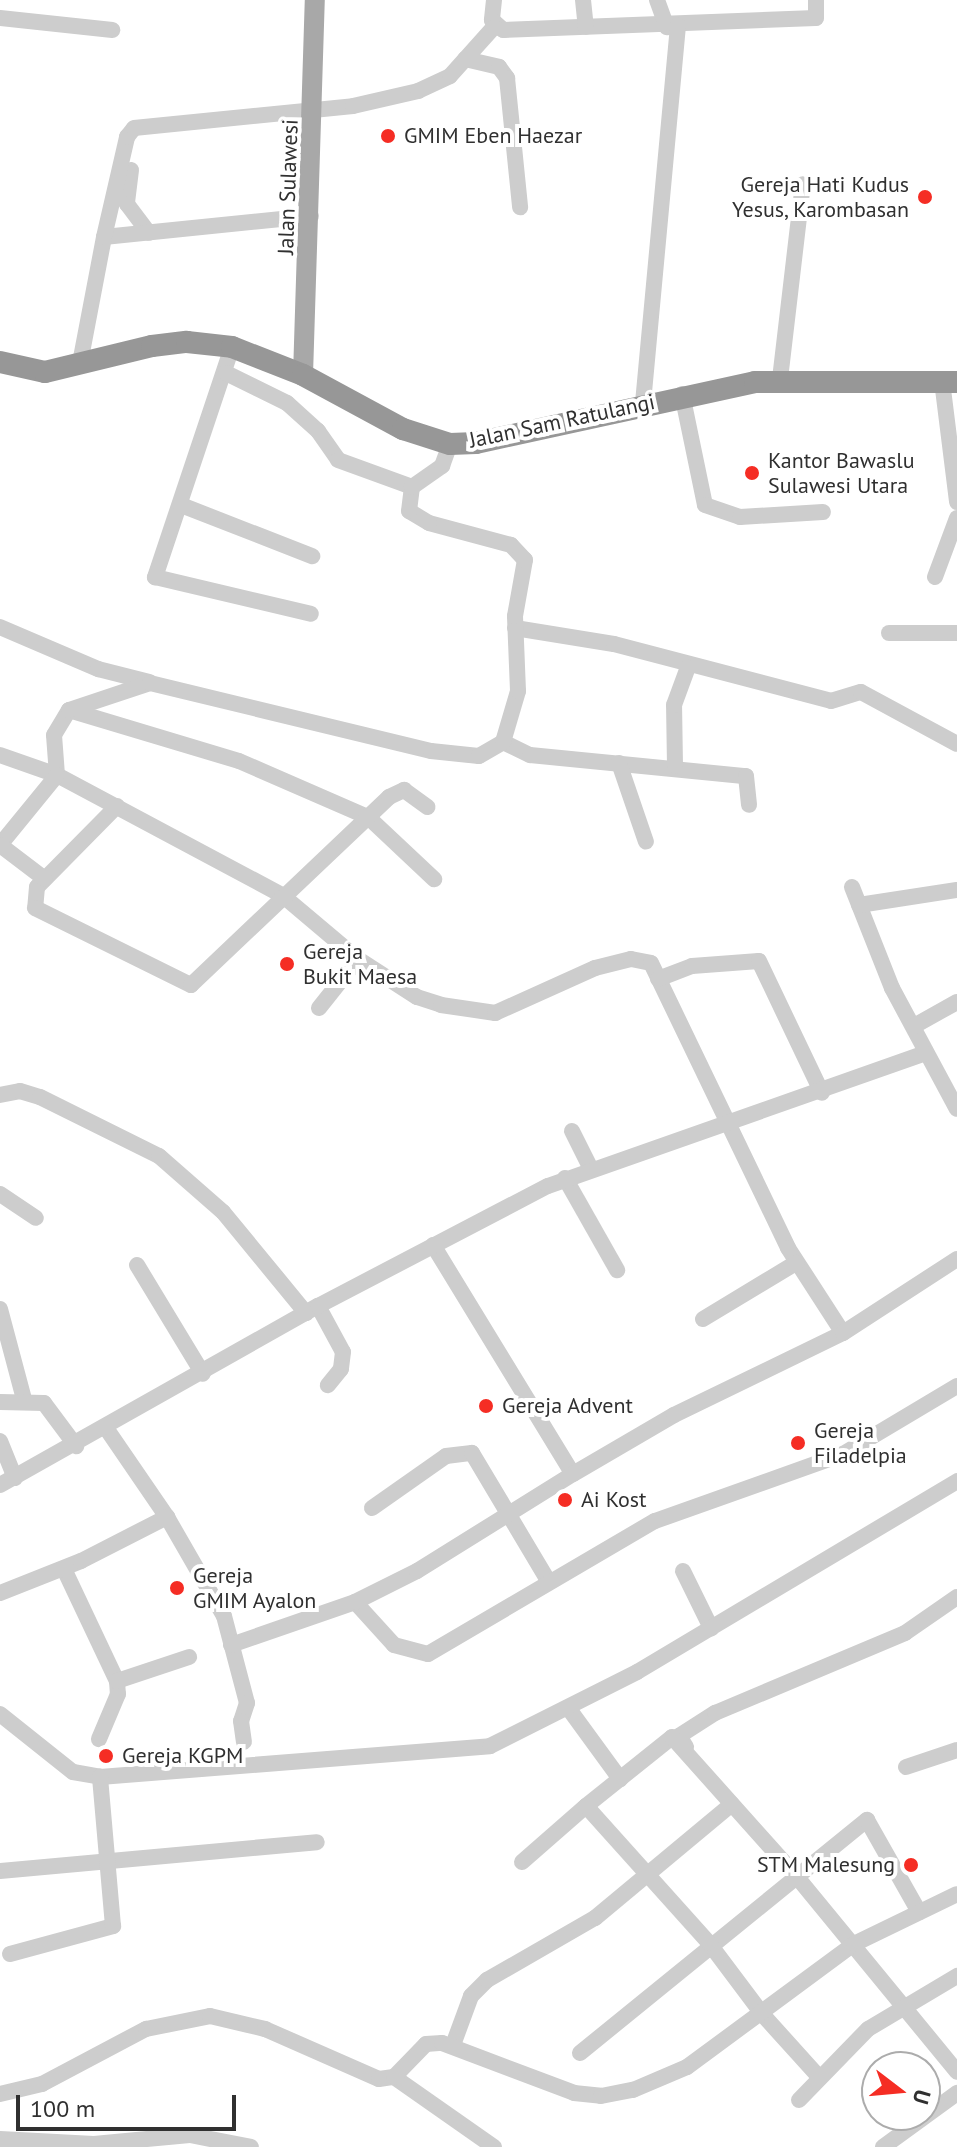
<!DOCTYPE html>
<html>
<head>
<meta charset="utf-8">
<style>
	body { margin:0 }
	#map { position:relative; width:957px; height:2147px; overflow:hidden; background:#fff; font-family:"PT Sans",sans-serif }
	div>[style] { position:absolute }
	.minor>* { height:16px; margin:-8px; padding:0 8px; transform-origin:8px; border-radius:8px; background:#cdcdcd }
	.major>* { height:20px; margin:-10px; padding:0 10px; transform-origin:10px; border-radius:10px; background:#a8a8a8 }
	.highway>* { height:22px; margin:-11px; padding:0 11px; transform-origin:11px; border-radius:11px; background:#979797 }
	.dots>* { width:22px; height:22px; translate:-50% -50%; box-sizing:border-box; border:4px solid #fff; border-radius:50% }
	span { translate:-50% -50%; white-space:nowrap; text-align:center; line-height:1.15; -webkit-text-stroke:8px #fff; paint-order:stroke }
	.poi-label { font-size:22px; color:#303030 }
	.left { translate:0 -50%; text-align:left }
	.right { translate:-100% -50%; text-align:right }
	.street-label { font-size:22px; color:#303030 }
	.north { position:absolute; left:861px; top:2051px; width:80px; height:80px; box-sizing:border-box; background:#fff; border:2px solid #acacac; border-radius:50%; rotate:106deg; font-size:22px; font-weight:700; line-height:32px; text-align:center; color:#303030 }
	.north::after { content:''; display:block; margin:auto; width:28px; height:36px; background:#f52d24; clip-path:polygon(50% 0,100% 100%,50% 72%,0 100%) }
	.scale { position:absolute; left:16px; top:2095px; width:220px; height:36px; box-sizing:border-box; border:4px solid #303030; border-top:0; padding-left:10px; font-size:24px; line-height:28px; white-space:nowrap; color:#303030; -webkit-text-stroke:6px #fff; paint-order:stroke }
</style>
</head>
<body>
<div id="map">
	<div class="minor">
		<div style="left:494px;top:0;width:20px;rotate:96deg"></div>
		<div style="left:492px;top:20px;width:15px;rotate:42deg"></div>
		<div style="left:503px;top:30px;width:313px;rotate:-2.2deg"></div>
		<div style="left:816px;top:18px;width:18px;rotate:-90deg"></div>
		<div style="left:583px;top:0;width:27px;rotate:84deg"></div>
		<div style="left:657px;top:0;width:29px;rotate:70deg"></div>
		<div style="left:0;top:18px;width:113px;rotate:6.1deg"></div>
		<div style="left:465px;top:59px;width:35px;rotate:13deg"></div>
		<div style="left:499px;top:67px;width:14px;rotate:54deg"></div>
		<div style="left:507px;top:78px;width:130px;rotate:84.2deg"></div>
		<div style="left:131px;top:170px;width:34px;rotate:97deg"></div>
		<div style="left:127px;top:204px;width:36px;rotate:53deg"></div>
		<div style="left:104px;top:237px;width:208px;rotate:-5.8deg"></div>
		<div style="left:232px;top:347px;width:243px;rotate:108.5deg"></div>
		<div style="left:155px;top:577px;width:160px;rotate:13.3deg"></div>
		<div style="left:80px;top:363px;width:128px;rotate:-79.2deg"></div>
		<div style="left:104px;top:237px;width:103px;rotate:-77deg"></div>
		<div style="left:127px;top:137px;width:11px;rotate:-52deg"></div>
		<div style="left:134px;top:128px;width:220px;rotate:-5.7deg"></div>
		<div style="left:353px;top:106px;width:67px;rotate:-13deg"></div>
		<div style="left:418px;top:91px;width:35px;rotate:-25deg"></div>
		<div style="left:450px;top:76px;width:66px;rotate:-48.1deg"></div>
		<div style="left:226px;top:373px;width:68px;rotate:26.2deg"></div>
		<div style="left:287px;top:403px;width:42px;rotate:42.1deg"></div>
		<div style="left:318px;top:431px;width:35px;rotate:55deg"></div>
		<div style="left:338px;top:460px;width:79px;rotate:20deg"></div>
		<div style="left:780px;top:379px;width:196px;rotate:-83.3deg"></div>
		<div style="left:942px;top:381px;width:122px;rotate:82.9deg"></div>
		<div style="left:682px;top:394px;width:113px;rotate:78.3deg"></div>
		<div style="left:705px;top:505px;width:37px;rotate:19deg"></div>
		<div style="left:740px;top:517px;width:83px;rotate:-3.4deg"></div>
		<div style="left:643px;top:403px;width:379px;rotate:-84.7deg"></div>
		<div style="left:181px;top:505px;width:141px;rotate:21.3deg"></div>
		<div style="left:935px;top:577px;width:63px;rotate:-69.6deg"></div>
		<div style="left:0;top:627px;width:107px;rotate:23.2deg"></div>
		<div style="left:98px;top:669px;width:53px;rotate:14.3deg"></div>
		<div style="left:515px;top:628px;width:100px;rotate:9.2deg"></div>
		<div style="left:614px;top:644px;width:224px;rotate:14.7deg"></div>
		<div style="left:831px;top:701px;width:31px;rotate:-17deg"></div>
		<div style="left:861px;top:692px;width:109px;rotate:28.4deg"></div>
		<div style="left:889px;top:633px;width:68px"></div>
		<div style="left:69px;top:710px;width:177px;rotate:16.7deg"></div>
		<div style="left:239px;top:761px;width:141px;rotate:23.5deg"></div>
		<div style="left:368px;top:817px;width:91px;rotate:43.2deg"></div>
		<div style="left:503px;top:742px;width:30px;rotate:26deg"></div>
		<div style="left:530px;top:755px;width:217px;rotate:5.6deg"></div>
		<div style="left:746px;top:776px;width:29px;rotate:84deg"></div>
		<div style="left:0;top:755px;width:60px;rotate:19.3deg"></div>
		<div style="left:57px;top:775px;width:255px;rotate:28.1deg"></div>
		<div style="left:282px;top:895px;width:99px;rotate:40.1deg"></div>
		<div style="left:358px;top:959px;width:70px;rotate:32.8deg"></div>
		<div style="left:417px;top:997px;width:25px;rotate:18deg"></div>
		<div style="left:441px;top:1005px;width:55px;rotate:8.4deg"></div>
		<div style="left:495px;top:1013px;width:110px;rotate:-24.2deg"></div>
		<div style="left:595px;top:968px;width:37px;rotate:-14deg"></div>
		<div style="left:631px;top:959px;width:20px;rotate:11deg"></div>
		<div style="left:651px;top:963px;width:316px;rotate:64.3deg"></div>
		<div style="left:788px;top:1248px;width:101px;rotate:57.1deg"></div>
		<div style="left:619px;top:763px;width:83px;rotate:71.1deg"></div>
		<div style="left:675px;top:766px;width:61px;rotate:-90.9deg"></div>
		<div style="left:674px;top:705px;width:40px;rotate:-69.8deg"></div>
		<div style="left:57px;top:775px;width:40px;rotate:-94.3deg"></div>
		<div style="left:54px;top:735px;width:29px;rotate:-59deg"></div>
		<div style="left:69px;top:710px;width:85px;rotate:-18.4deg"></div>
		<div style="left:150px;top:683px;width:289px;rotate:13.6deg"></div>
		<div style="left:431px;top:751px;width:48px;rotate:5.9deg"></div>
		<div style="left:479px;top:756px;width:28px;rotate:-30deg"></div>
		<div style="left:503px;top:742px;width:53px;rotate:-73.6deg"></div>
		<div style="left:518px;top:691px;width:75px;rotate:-92.3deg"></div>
		<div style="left:515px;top:616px;width:57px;rotate:-79.9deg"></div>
		<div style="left:525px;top:560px;width:21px;rotate:-133deg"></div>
		<div style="left:511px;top:545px;width:85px;rotate:-165deg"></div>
		<div style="left:429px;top:523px;width:23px;rotate:-149deg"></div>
		<div style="left:409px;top:511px;width:24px;rotate:-83deg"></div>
		<div style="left:412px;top:487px;width:37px;rotate:-35deg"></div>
		<div style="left:442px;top:466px;width:23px;rotate:-70deg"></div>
		<div style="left:117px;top:806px;width:114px;rotate:134.6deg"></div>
		<div style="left:37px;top:887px;width:21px;rotate:95deg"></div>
		<div style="left:35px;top:908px;width:174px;rotate:26.3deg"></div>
		<div style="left:191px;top:985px;width:273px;rotate:-43.5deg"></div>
		<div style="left:389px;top:797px;width:17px;rotate:-25deg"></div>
		<div style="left:404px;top:790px;width:29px;rotate:36deg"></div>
		<div style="left:0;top:845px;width:90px;rotate:-50.8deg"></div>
		<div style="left:0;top:845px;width:56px;rotate:37.1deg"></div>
		<div style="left:852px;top:887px;width:109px;rotate:68.4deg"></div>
		<div style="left:892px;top:988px;width:137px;rotate:61.8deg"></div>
		<div style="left:859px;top:905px;width:99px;rotate:-8.7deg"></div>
		<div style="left:658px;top:979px;width:36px;rotate:-21deg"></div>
		<div style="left:692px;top:966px;width:67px;rotate:-4.3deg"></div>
		<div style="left:759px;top:961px;width:146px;rotate:64.5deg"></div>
		<div style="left:319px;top:1008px;width:63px;rotate:-51.5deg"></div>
		<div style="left:914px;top:1026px;width:49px;rotate:-29.2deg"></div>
		<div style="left:0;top:1095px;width:20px;rotate:-11deg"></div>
		<div style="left:20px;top:1091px;width:21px;rotate:17deg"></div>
		<div style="left:40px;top:1097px;width:133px;rotate:26.4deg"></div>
		<div style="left:159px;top:1156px;width:85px;rotate:41.2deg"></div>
		<div style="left:223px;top:1212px;width:131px;rotate:50.6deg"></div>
		<div style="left:572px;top:1131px;width:42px;rotate:63.4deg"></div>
		<div style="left:565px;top:1178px;width:106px;rotate:60.5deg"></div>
		<div style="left:0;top:1194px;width:43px;rotate:33.7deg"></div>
		<div style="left:433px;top:1245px;width:268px;rotate:58.6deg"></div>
		<div style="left:573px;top:1474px;width:117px;rotate:-30.3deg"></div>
		<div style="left:674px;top:1415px;width:188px;rotate:-25.9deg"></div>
		<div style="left:843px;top:1333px;width:136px;rotate:-33deg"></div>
		<div style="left:137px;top:1265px;width:127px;rotate:58.8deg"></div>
		<div style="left:318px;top:1306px;width:52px;rotate:61.5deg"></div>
		<div style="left:343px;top:1352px;width:17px;rotate:97deg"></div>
		<div style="left:341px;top:1369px;width:21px;rotate:129deg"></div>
		<div style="left:0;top:1309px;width:93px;rotate:75.1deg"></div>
		<div style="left:703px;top:1319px;width:109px;rotate:-31.1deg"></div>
		<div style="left:0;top:1402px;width:44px;rotate:1.3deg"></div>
		<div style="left:44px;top:1403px;width:54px;rotate:53.3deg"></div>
		<div style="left:106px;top:1428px;width:108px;rotate:55.6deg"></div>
		<div style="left:167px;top:1517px;width:114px;rotate:60.1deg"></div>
		<div style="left:224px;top:1616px;width:90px;rotate:75.2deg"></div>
		<div style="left:247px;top:1703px;width:19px;rotate:108deg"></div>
		<div style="left:241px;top:1721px;width:21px;rotate:82deg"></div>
		<div style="left:0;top:1441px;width:40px;rotate:68deg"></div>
		<div style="left:0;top:1485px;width:365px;rotate:-29.4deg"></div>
		<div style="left:318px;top:1306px;width:259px;rotate:-27.6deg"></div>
		<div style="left:548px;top:1186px;width:400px;rotate:-19.4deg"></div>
		<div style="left:372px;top:1508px;width:90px;rotate:-35.1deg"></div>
		<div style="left:446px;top:1456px;width:26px;rotate:-7deg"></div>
		<div style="left:472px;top:1453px;width:150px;rotate:59.2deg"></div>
		<div style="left:64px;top:1569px;width:124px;rotate:64.7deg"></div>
		<div style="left:117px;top:1681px;width:13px;rotate:86deg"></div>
		<div style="left:118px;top:1694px;width:49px;rotate:112.9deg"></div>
		<div style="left:683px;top:1571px;width:64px;rotate:63.8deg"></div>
		<div style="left:0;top:1593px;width:87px;rotate:-21.6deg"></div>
		<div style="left:81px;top:1561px;width:97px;rotate:-27.1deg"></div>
		<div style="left:355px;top:1602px;width:58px;rotate:47.8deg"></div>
		<div style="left:394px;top:1645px;width:35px;rotate:15deg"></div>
		<div style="left:428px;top:1654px;width:263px;rotate:-30.4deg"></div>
		<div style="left:655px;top:1521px;width:200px;rotate:-19.6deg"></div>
		<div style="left:843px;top:1454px;width:133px;rotate:-30.8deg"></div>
		<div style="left:231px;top:1645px;width:131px;rotate:-19.1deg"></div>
		<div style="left:355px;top:1602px;width:69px;rotate:-26.6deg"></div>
		<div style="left:417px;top:1571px;width:184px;rotate:-31.9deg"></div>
		<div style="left:117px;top:1681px;width:76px;rotate:-18.4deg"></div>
		<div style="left:569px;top:1709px;width:87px;rotate:53.9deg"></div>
		<div style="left:0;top:1714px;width:93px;rotate:38.5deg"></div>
		<div style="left:73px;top:1772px;width:27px;rotate:10deg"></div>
		<div style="left:100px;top:1777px;width:391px;rotate:-4.5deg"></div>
		<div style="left:490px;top:1746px;width:165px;rotate:-26.7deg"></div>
		<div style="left:637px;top:1672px;width:373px;rotate:-30.8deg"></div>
		<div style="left:686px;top:1747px;width:13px;rotate:-122deg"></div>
		<div style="left:679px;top:1736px;width:43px;rotate:-32.6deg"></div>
		<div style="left:715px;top:1713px;width:206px;rotate:-22.8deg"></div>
		<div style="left:905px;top:1633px;width:63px;rotate:-34.7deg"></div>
		<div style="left:906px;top:1767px;width:54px;rotate:-18.4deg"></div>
		<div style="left:522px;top:1862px;width:85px;rotate:-41.2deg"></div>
		<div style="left:0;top:1871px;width:318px;rotate:-5.2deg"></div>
		<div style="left:10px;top:1954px;width:107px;rotate:-15.2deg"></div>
		<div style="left:113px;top:1926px;width:150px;rotate:-95deg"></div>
		<div style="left:453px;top:2045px;width:52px;rotate:-69.8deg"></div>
		<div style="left:471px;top:1996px;width:23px;rotate:-45deg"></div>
		<div style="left:487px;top:1980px;width:125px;rotate:-29.9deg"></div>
		<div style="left:595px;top:1918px;width:178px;rotate:-39.8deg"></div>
		<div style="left:580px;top:2053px;width:370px;rotate:-39.1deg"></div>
		<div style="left:867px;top:1820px;width:106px;rotate:60.5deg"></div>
		<div style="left:394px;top:2077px;width:122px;rotate:35deg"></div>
		<div style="left:819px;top:2077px;width:84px;rotate:-132.1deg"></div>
		<div style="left:763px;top:2015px;width:90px;rotate:-126.9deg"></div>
		<div style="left:709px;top:1943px;width:184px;rotate:-131.9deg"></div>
		<div style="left:586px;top:1806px;width:110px;rotate:-38.7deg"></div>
		<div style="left:672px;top:1737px;width:188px;rotate:48.2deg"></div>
		<div style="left:797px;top:1877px;width:252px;rotate:50.6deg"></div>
		<div style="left:0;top:2094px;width:43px;rotate:-13.4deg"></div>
		<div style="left:42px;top:2084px;width:118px;rotate:-27.9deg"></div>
		<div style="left:146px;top:2029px;width:65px;rotate:-11.5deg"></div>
		<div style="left:210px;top:2016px;width:57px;rotate:13.3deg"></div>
		<div style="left:265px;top:2029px;width:124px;rotate:23.7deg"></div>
		<div style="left:379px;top:2079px;width:15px;rotate:-8deg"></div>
		<div style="left:394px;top:2077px;width:46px;rotate:-45.9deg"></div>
		<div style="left:426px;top:2044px;width:16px;rotate:-4deg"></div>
		<div style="left:442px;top:2043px;width:141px;rotate:20.7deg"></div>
		<div style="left:574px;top:2093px;width:27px;rotate:6deg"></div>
		<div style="left:601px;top:2096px;width:33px;rotate:-11deg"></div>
		<div style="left:633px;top:2090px;width:59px;rotate:-23.1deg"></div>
		<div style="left:687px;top:2067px;width:207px;rotate:-36.4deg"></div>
		<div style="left:854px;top:1944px;width:114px;rotate:-25.9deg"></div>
		<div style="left:799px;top:2100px;width:99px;rotate:-45.8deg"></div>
		<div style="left:868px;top:2029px;width:104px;rotate:-30.8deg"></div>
		<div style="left:0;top:2139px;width:94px;rotate:3deg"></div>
		<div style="left:94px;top:2144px;width:96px;rotate:-5.4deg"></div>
		<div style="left:190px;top:2135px;width:62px;rotate:11.1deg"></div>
		<div style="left:883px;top:2147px;width:92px;rotate:-36.1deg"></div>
	</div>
	<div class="major">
		<div style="left:303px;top:375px;width:375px;rotate:-88.2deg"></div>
	</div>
	<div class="highway">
		<div style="left:0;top:362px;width:46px;rotate:12.5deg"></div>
		<div style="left:45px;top:372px;width:110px;rotate:-13.7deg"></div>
		<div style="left:152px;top:346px;width:35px;rotate:-7deg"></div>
		<div style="left:187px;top:342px;width:45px;rotate:6.3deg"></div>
		<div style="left:232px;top:347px;width:76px;rotate:21.5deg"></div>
		<div style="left:303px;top:375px;width:114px;rotate:28.4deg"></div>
		<div style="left:403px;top:429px;width:49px;rotate:17.7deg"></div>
		<div style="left:450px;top:444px;width:26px;rotate:-2deg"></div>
		<div style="left:476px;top:443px;width:286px;rotate:-12.3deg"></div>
		<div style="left:755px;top:382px;width:202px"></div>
	</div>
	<div class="dots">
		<div style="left:388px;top:136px;background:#f52d24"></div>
		<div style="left:925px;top:197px;background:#f52d24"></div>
		<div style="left:752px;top:473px;background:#f52d24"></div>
		<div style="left:287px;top:964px;background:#f52d24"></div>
		<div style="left:486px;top:1406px;background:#f52d24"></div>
		<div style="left:798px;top:1443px;background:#f52d24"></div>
		<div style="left:565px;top:1500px;background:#f52d24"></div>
		<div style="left:177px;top:1588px;background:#f52d24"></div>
		<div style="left:106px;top:1756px;background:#f52d24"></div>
		<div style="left:911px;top:1865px;background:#f52d24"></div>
	</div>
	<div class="poi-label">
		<span class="left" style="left:404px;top:136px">GMIM Eben Haezar</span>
		<span class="right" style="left:909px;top:197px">Gereja Hati Kudus<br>Yesus, Karombasan</span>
		<span class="left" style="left:768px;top:473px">Kantor Bawaslu<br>Sulawesi Utara</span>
		<span class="left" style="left:303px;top:964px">Gereja<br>Bukit Maesa</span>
		<span class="left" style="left:502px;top:1406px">Gereja Advent</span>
		<span class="left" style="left:814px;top:1443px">Gereja<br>Filadelpia</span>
		<span class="left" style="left:581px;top:1500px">Ai Kost</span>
		<span class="left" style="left:193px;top:1588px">Gereja<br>GMIM Ayalon</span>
		<span class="left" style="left:122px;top:1756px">Gereja KGPM</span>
		<span class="right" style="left:895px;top:1865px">STM Malesung</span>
	</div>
	<div class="street-label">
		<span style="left:288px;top:187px;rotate:-88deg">Jalan Sulawesi</span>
		<span style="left:562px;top:421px;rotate:-12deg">Jalan Sam Ratulangi</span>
	</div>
	<div class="north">U</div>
	<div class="scale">100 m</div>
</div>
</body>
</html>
